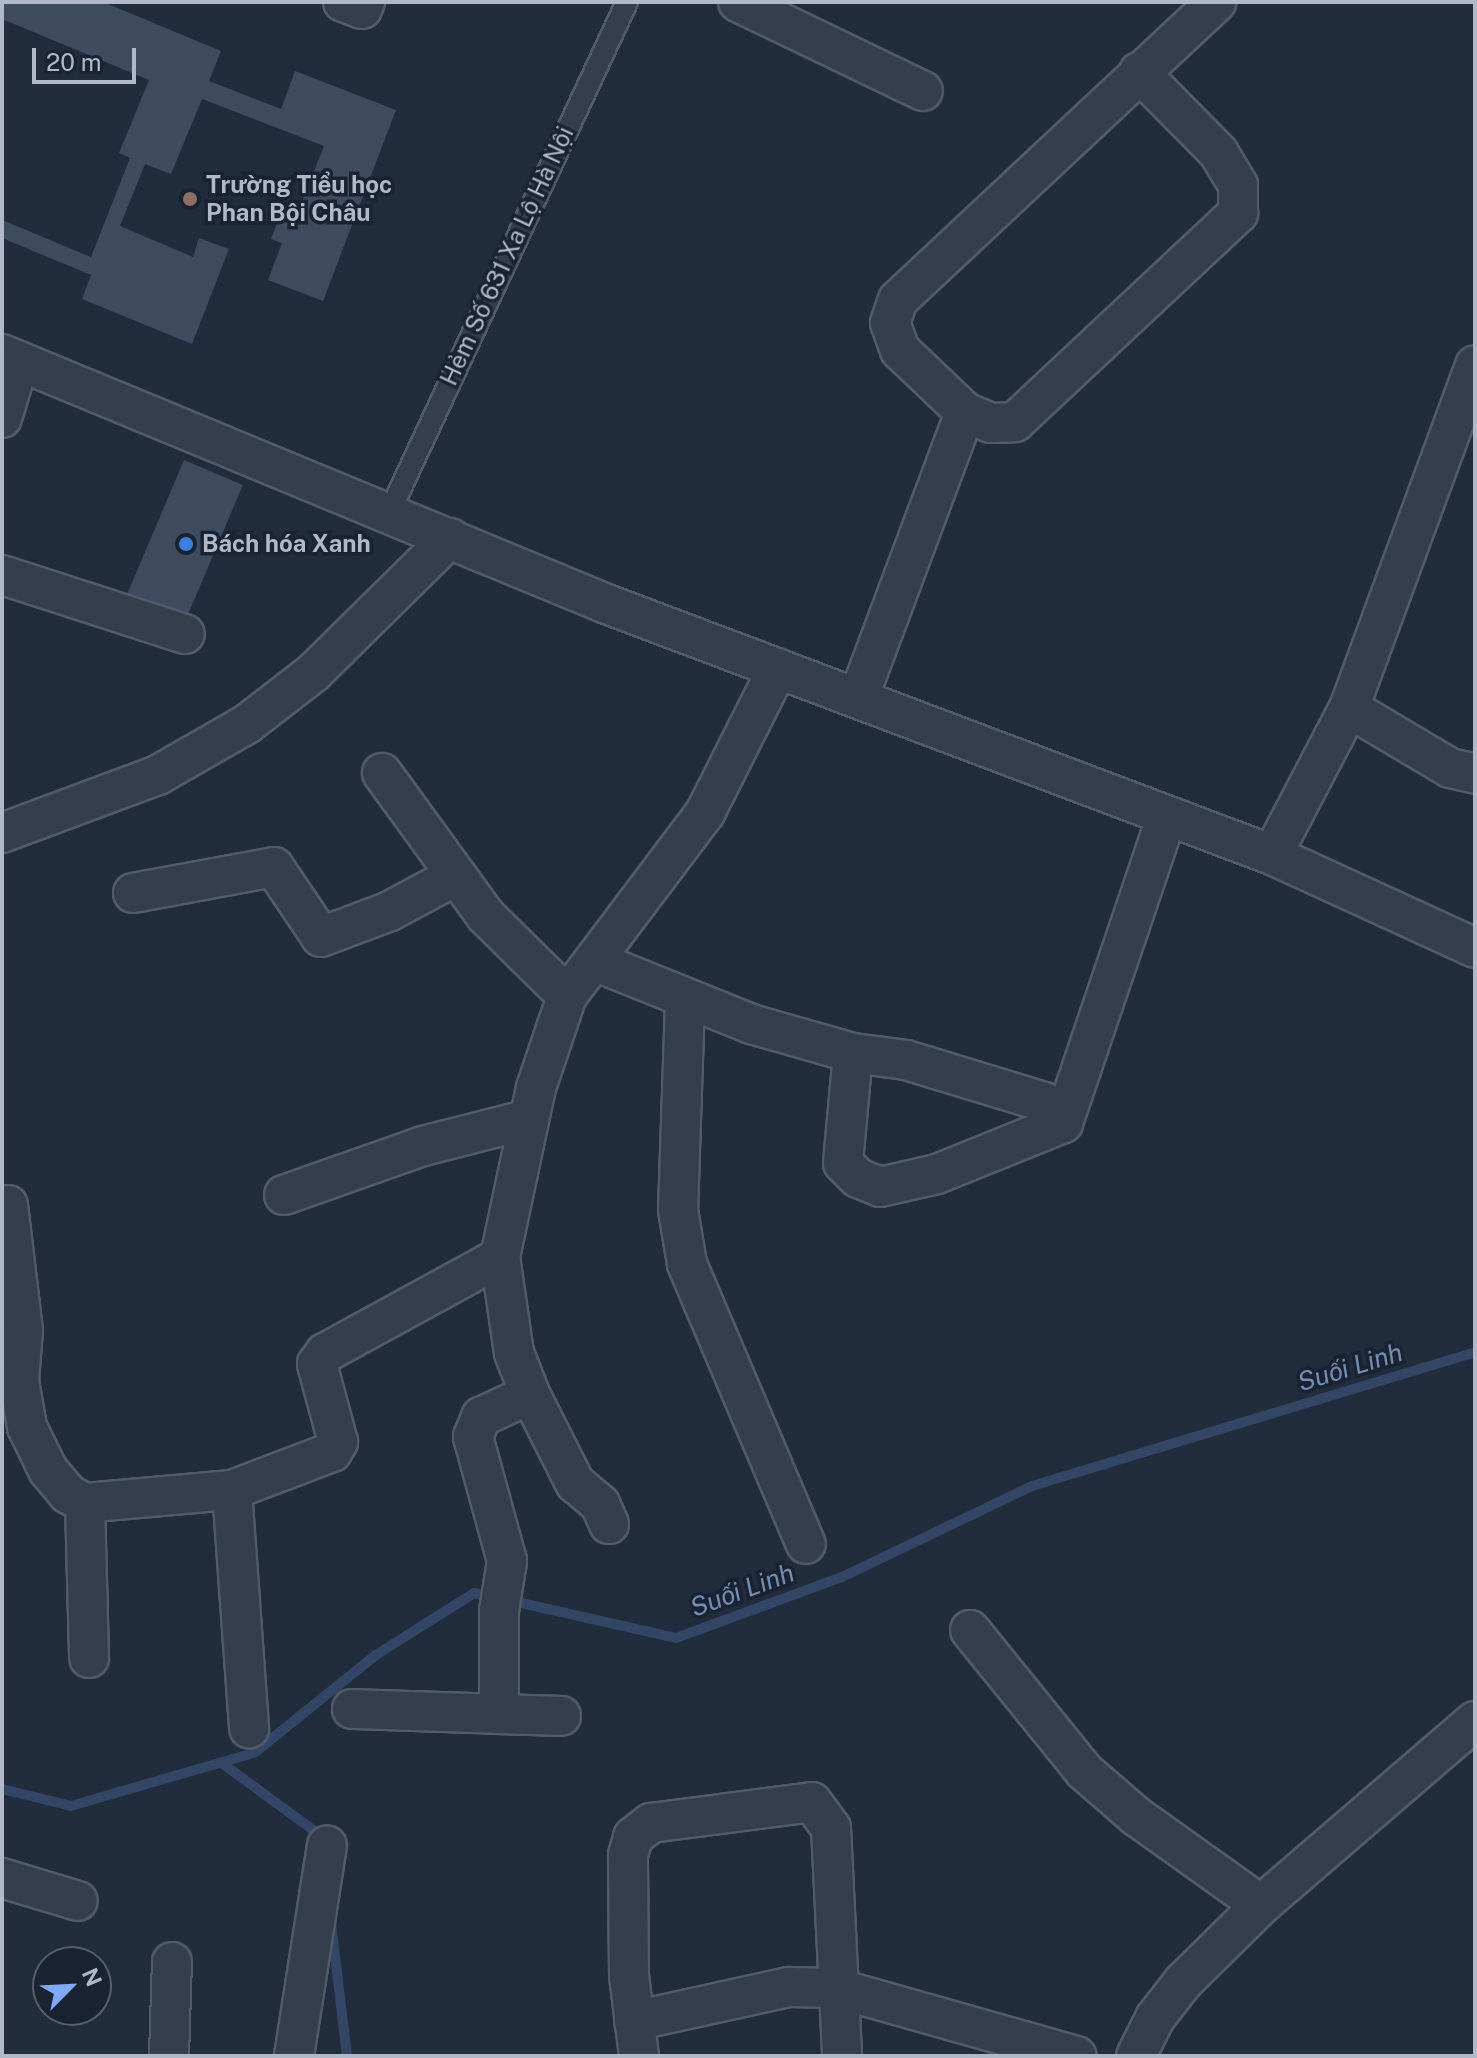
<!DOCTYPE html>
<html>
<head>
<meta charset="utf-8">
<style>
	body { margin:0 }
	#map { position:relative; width:1477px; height:2058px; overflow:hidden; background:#212c3d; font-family:"Public Sans",sans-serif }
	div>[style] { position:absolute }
	.stream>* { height:10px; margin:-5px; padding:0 5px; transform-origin:5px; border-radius:5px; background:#334665 }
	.building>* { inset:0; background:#3f4b5f; transform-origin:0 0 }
	.roads { filter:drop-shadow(2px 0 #535b6b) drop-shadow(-2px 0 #535b6b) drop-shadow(0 2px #535b6b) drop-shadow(0 -2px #535b6b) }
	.service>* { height:20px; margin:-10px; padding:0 10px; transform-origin:10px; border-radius:10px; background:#353e4d }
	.minor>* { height:38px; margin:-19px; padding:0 19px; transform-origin:19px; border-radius:19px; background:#353e4d }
	.dots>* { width:22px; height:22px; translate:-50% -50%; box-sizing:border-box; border:4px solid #1a2332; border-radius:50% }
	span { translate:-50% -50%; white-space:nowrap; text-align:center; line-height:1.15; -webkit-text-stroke:7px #1a2332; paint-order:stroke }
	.poi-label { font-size:24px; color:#b0b8c9; font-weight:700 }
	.left { translate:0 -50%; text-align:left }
	.street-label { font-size:24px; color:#b0b8c9 }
	.water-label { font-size:26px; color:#758db2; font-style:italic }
	.frame { position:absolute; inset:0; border:4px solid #b0b8c9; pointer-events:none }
	.north { position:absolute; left:32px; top:1946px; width:80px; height:80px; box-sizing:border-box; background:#1a2332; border:2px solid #565f6e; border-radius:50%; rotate:66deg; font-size:22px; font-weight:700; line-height:32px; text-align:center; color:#b0b8c9 }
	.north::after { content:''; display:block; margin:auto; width:28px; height:36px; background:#7faaff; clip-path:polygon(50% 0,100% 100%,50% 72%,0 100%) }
	.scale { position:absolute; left:32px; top:48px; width:104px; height:36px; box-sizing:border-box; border:4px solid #b0b8c9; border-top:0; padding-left:10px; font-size:24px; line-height:28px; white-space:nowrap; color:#b0b8c9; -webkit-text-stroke:6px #1a2332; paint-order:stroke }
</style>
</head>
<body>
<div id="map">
	<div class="stream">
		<div style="left:508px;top:1600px;width:172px;rotate:12.7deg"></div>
		<div style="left:676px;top:1638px;width:177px;rotate:-20.2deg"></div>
		<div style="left:842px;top:1577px;width:211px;rotate:-25.6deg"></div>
		<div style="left:1032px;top:1486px;width:463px;rotate:-16.8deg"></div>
		<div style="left:223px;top:1764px;width:125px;rotate:36.2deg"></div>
		<div style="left:2px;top:1789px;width:71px;rotate:13.8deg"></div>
		<div style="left:71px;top:1806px;width:191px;rotate:-16.2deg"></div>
		<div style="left:254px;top:1753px;width:156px;rotate:-38.8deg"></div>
		<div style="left:376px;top:1655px;width:116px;rotate:-32.3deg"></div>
		<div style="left:474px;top:1593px;width:19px;rotate:12deg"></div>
		<div style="left:331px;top:1923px;width:134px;rotate:83.1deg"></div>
	</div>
	<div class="building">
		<div style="clip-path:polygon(2px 2px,103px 2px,221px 51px,209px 81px,281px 109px,295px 71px,396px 110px,323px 301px,268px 280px,282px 243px,271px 239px,281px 212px,296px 217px,324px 146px,202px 99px,171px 174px,145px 164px,120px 226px,193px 257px,199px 238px,229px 249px,192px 344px,82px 299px,91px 275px,2px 238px,2px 220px,91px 257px,130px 158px,119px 153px,149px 80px,2px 19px)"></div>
		<div style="left:184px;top:460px;width:64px;height:155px;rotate:23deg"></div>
	</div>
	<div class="roads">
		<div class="service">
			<div style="left:390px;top:511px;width:561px;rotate:-65.03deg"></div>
		</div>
		<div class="minor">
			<div style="left:343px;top:2px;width:20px;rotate:20deg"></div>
			<div style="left:362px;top:9px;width:8px;rotate:-67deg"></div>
			<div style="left:738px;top:2px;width:205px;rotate:25.7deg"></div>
			<div style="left:2px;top:354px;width:651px;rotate:22.47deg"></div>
			<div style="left:604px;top:603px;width:714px;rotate:20.67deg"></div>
			<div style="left:1272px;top:855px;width:223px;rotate:24.6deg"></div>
			<div style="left:965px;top:412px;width:28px;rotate:23deg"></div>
			<div style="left:991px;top:423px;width:24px;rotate:-2deg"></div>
			<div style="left:1015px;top:422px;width:306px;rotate:-43.1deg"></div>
			<div style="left:1238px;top:213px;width:28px;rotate:-90deg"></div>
			<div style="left:1238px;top:185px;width:37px;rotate:-121deg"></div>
			<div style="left:1219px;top:153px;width:114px;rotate:-134.6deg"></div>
			<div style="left:2px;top:418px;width:59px;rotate:-73.1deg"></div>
			<div style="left:2px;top:575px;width:192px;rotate:17.9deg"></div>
			<div style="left:859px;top:696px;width:303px;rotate:-69.5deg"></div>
			<div style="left:965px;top:412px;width:90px;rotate:-136.4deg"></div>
			<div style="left:900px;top:350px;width:29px;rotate:-110deg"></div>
			<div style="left:890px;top:323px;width:24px;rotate:-71deg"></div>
			<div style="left:898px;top:300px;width:436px;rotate:-43.1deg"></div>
			<div style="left:1349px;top:708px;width:117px;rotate:30.7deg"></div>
			<div style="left:1450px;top:768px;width:26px;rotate:13deg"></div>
			<div style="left:382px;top:773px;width:175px;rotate:54deg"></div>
			<div style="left:485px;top:915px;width:115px;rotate:44.6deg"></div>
			<div style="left:2px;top:833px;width:166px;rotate:-20.4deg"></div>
			<div style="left:158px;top:775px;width:103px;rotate:-29.8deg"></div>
			<div style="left:247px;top:724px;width:85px;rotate:-37.8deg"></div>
			<div style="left:314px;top:672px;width:191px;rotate:-44.6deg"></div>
			<div style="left:1272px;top:855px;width:166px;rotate:-62.4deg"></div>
			<div style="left:1349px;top:708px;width:365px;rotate:-69.8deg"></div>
			<div style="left:133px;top:893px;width:143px;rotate:-10.4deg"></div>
			<div style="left:274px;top:867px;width:84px;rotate:56.1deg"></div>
			<div style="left:321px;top:937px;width:74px;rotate:-20.6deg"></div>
			<div style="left:390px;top:911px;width:74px;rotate:-28.3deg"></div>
			<div style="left:597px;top:962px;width:166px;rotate:21.9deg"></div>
			<div style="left:751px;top:1024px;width:106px;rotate:15.9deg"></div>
			<div style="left:853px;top:1053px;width:53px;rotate:7.5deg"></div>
			<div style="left:906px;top:1060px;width:144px;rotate:16.9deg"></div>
			<div style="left:1044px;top:1102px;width:28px;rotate:48deg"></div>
			<div style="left:685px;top:1001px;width:209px;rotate:91.9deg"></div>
			<div style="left:678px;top:1210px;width:55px;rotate:80.5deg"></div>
			<div style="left:687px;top:1264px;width:304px;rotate:67deg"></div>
			<div style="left:853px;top:1053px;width:110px;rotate:95.2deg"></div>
			<div style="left:843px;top:1163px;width:21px;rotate:45deg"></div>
			<div style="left:858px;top:1178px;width:24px;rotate:22deg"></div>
			<div style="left:880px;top:1187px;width:58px;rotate:-12.8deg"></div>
			<div style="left:937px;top:1174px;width:136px;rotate:-22deg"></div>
			<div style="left:1063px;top:1123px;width:324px;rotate:-71.3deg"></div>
			<div style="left:284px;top:1195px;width:147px;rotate:-19.4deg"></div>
			<div style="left:423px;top:1146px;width:109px;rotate:-14.3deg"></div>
			<div style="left:8px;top:1205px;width:126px;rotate:83.2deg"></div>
			<div style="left:23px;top:1330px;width:51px;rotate:94.5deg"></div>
			<div style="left:19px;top:1381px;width:47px;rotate:80.1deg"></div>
			<div style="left:27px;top:1427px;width:48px;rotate:64deg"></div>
			<div style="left:48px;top:1470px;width:31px;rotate:50deg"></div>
			<div style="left:68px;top:1494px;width:19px;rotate:28deg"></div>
			<div style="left:85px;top:1503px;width:148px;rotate:-5.1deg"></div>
			<div style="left:232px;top:1490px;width:239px;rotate:85.9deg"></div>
			<div style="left:530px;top:1394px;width:100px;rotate:63.2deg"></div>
			<div style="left:575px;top:1483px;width:33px;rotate:40deg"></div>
			<div style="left:600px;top:1504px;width:22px;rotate:66deg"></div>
			<div style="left:232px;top:1490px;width:107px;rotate:-20.8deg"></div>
			<div style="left:332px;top:1452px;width:12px;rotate:-59deg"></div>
			<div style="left:338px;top:1442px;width:81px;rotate:-105.1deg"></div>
			<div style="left:317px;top:1364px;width:14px;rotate:-54deg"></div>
			<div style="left:325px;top:1353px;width:200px;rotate:-28.7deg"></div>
			<div style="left:85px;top:1503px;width:155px;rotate:88.5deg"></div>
			<div style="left:970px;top:1630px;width:181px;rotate:51deg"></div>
			<div style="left:1084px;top:1771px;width:69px;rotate:40.9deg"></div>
			<div style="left:1136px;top:1816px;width:153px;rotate:35.5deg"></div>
			<div style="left:352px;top:1709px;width:147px;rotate:1.9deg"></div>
			<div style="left:499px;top:1714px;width:103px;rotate:-90deg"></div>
			<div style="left:499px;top:1611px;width:51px;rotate:-80.9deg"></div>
			<div style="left:507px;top:1561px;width:129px;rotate:-105.3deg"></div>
			<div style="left:473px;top:1437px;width:22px;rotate:-68deg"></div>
			<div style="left:481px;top:1417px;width:54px;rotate:-25.1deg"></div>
			<div style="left:530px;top:1394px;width:44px;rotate:-111.3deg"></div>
			<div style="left:514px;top:1353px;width:97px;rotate:-98.3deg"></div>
			<div style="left:500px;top:1257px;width:173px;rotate:-78deg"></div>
			<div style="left:536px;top:1088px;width:97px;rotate:-71.4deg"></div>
			<div style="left:567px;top:996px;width:229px;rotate:-53deg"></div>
			<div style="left:705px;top:813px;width:162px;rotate:-63.3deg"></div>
			<div style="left:499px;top:1714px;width:62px;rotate:1.8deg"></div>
			<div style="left:2px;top:1878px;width:79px;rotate:16.8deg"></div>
			<div style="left:634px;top:2021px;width:159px;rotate:-12.4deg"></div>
			<div style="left:789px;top:1987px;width:47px;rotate:1.2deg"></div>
			<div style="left:836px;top:1988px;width:250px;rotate:15.8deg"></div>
			<div style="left:169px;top:2056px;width:94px;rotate:-88.2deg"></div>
			<div style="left:294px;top:2056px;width:213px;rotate:-81.1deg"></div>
			<div style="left:639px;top:2056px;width:81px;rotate:-97.1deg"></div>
			<div style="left:629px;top:1976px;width:121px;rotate:-90.5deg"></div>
			<div style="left:628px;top:1855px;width:19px;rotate:-74deg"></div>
			<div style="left:633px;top:1837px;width:23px;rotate:-38deg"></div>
			<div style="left:651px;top:1823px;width:162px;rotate:-7.4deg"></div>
			<div style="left:812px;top:1802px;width:32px;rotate:54deg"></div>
			<div style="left:831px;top:1828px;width:228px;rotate:87.2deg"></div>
			<div style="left:1136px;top:2056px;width:42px;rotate:-63.4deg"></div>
			<div style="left:1155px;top:2018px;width:46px;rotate:-52.1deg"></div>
			<div style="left:1183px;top:1982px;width:110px;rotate:-44.6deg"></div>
			<div style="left:1261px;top:1905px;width:282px;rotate:-40.7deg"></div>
		</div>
	</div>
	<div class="dots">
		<div style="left:190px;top:199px;background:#8d6e63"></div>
		<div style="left:186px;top:544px;background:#3f7fe0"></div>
	</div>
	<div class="poi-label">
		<span class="left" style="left:206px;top:199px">Trường Tiểu học<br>Phan Bội Châu</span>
		<span class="left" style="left:202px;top:544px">Bách hóa Xanh</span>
	</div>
	<div class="street-label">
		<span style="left:507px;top:256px;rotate:-65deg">Hẻm Số 631 Xa Lộ Hà Nội</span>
	</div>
	<div class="water-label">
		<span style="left:1350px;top:1367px;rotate:-17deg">Suối Linh</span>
		<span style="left:742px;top:1590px;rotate:-20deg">Suối Linh</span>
	</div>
	<div class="frame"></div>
	<div class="north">N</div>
	<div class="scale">20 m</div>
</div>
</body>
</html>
